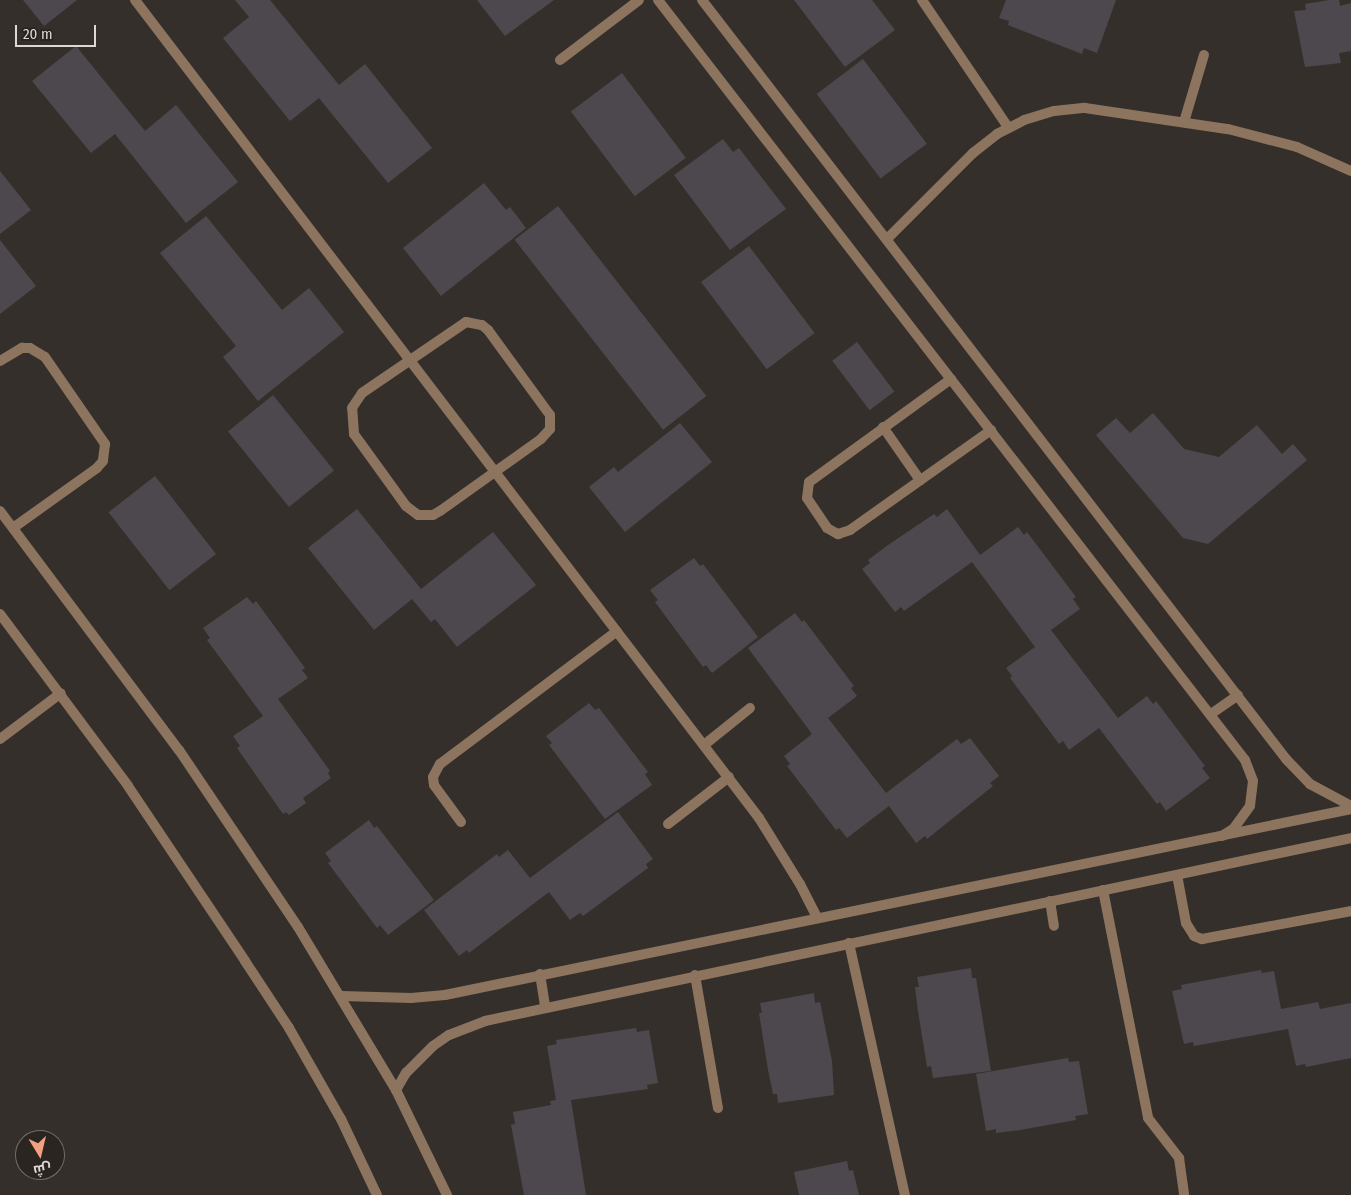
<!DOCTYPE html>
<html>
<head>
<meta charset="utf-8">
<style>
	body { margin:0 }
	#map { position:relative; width:1351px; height:1195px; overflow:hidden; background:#352f2c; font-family:"Fira Sans Condensed",Cairo,sans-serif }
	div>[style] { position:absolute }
	.building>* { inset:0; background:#4c484d; transform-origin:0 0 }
	.lane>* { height:10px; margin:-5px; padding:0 5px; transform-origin:5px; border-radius:5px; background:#8d745e }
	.street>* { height:10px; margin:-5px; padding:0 5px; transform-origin:5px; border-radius:5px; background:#8d745e }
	span { translate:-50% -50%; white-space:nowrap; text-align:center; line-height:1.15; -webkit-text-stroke:4.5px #2b2522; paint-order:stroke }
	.north { position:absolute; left:15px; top:1130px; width:50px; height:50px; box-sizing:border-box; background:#2b2522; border:1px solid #726d6a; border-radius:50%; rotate:171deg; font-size:14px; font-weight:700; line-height:20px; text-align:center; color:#dcd8d6 }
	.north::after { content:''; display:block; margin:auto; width:18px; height:22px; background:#f2a07f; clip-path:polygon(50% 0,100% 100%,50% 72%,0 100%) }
	.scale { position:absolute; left:15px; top:25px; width:81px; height:22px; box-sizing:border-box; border:2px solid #dcd8d6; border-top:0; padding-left:6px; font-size:15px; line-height:18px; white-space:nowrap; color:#dcd8d6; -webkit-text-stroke:4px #2b2522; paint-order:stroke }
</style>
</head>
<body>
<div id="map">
	<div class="building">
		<div style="clip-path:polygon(23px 0,77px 0,44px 26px)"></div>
		<div style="clip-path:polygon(235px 0,270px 0,339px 85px,365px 64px,432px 148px,388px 183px,319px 98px,290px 121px,223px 38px,249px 17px)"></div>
		<div style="clip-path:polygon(477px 0,554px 0,505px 36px)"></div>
		<div style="clip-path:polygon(794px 0,872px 0,895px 30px,845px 67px)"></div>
		<div style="clip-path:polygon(1006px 0,1116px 0,1097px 53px,1084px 48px,1082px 54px,1008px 25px,1009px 21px,999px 18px)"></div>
		<div style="clip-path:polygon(1329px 0,1339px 0,1340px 6px,1351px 3px,1351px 51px,1339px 53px,1341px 63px,1305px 67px,1294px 11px,1306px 10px,1305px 4px)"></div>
		<div style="clip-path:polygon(76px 46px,145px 131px,176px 105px,238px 182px,186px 223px,115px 134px,91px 153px,32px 81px)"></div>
		<div style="left:863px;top:59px;width:106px;height:58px;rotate:53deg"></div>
		<div style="left:622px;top:73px;width:106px;height:64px;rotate:53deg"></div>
		<div style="clip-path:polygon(723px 139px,733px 152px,739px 148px,786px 209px,730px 250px,674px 175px)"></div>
		<div style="clip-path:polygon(0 171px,31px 210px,0 234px)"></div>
		<div style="clip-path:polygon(484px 183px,506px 210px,510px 207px,526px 228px,441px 296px,403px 248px)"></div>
		<div style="left:558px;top:206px;width:241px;height:55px;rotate:52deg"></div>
		<div style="clip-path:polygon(206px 216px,282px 310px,309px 288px,344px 332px,258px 401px,223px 357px,236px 346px,160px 253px)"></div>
		<div style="clip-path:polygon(0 240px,36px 286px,0 314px)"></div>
		<div style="left:749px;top:246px;width:109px;height:60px;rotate:53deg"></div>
		<div style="left:857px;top:342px;width:62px;height:31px;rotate:53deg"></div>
		<div style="left:273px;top:395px;width:97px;height:58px;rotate:51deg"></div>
		<div style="clip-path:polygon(1153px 413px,1184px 449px,1219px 457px,1257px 425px,1282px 454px,1293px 444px,1307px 460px,1208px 544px,1183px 538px,1096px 435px,1116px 418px,1130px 433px)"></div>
		<div style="clip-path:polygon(680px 423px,712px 462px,625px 532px,589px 487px,614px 467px,618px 472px)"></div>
		<div style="left:155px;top:476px;width:99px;height:59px;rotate:52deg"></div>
		<div style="clip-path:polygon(357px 509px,421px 589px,493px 532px,536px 585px,457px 647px,435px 619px,431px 622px,412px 599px,374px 630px,308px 548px)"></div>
		<div style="clip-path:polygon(947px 509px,980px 555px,1018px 527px,1024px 535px,1027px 532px,1076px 597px,1073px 599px,1080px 609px,1051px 630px,1118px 718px,1147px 696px,1153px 704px,1156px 701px,1205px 766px,1202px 768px,1210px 778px,1166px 811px,1160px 802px,1157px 804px,1099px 728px,1069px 750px,1063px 741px,1059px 744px,1010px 678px,1012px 676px,1006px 668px,1035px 647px,972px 562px,904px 611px,901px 607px,895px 612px,862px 569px,870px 563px,868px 560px,888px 545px,934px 514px,937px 517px)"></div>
		<div style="clip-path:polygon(694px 558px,700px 566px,703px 564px,758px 637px,712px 673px,706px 665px,703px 667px,655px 602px,658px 600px,650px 590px)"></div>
		<div style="clip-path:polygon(247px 597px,253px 604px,256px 601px,305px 668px,302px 670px,308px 678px,278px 699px,330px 771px,328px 773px,331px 778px,303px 798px,306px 803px,289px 815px,286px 812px,283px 814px,237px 748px,240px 746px,233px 736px,263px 716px,207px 640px,210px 638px,203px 628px)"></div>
		<div style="clip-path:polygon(795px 613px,802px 622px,804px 620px,854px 686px,851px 688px,857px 696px,828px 718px,886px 793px,957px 739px,961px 744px,970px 738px,999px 776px,990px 783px,993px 786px,927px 839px,925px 836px,916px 843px,889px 806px,847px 838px,839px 828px,836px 830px,787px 766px,790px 764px,784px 756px,812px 734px,748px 648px)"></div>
		<div style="clip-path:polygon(589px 703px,595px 710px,599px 708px,626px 743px,648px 772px,645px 774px,652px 785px,605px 819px,549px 745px,552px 743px,546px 736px)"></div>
		<div style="clip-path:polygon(618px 812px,653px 859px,646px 864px,648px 868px,583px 916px,580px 913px,570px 920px,549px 892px,469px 953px,467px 950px,459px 956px,424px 910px,497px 854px,499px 857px,508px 850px,530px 878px)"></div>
		<div style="clip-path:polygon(369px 820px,374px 828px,377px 826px,434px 900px,388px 935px,380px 925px,377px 928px,328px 863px,331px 861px,325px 853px)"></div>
		<div style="clip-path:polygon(971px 968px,972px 978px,976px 978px,991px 1071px,933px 1078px,931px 1066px,927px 1067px,918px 1011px,915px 987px,919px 987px,917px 977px)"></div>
		<div style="clip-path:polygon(1261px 970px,1262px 973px,1274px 971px,1281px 1009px,1318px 1002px,1320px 1009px,1351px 1003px,1351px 1058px,1306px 1067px,1305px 1064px,1296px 1066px,1288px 1029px,1194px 1046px,1193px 1042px,1184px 1044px,1172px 991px,1182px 989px,1181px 985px)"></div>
		<div style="clip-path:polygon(814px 993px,815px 1003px,820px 1002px,832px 1061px,834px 1095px,778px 1103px,777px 1094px,773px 1094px,768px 1070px,759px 1013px,762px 1013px,760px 1003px)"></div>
		<div style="clip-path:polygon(636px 1028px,637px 1032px,649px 1030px,658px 1083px,647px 1085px,648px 1089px,571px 1100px,586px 1195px,524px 1195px,511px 1125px,515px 1124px,513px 1112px,551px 1105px,550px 1101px,556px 1100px,547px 1046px,557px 1044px,556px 1040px)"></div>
		<div style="clip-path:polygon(1068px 1058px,1069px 1062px,1079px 1061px,1088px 1114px,1075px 1116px,1076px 1120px,1020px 1130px,996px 1133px,996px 1129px,986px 1131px,976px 1074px)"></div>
		<div style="clip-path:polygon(847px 1161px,849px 1171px,853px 1170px,859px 1195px,799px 1195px,794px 1172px)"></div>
	</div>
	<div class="lane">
		<div style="left:922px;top:0;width:153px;rotate:55.9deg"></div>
		<div style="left:560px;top:60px;width:99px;rotate:-37.2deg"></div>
		<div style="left:1184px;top:122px;width:70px;rotate:-73.4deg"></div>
		<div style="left:466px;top:322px;width:16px;rotate:11deg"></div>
		<div style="left:482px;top:325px;width:8px;rotate:40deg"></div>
		<div style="left:488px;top:330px;width:105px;rotate:53.9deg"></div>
		<div style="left:550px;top:415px;width:14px;rotate:90deg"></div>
		<div style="left:550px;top:429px;width:13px;rotate:132deg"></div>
		<div style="left:541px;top:439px;width:124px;rotate:144.5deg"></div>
		<div style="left:440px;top:511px;width:8px;rotate:150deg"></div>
		<div style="left:433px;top:515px;width:15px;rotate:180deg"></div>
		<div style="left:418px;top:515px;width:15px;rotate:-143deg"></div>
		<div style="left:406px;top:506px;width:89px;rotate:-125.8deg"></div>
		<div style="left:354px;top:434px;width:26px;rotate:-94deg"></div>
		<div style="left:352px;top:408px;width:18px;rotate:-56deg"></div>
		<div style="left:362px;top:393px;width:126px;rotate:-34.3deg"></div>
		<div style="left:0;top:361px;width:26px;rotate:-31deg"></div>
		<div style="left:22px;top:348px;width:8px"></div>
		<div style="left:30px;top:348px;width:17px;rotate:31deg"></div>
		<div style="left:45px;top:357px;width:106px;rotate:55.4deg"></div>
		<div style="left:105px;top:444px;width:17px;rotate:97deg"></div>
		<div style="left:103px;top:461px;width:9px;rotate:131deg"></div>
		<div style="left:97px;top:468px;width:103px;rotate:144.5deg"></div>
		<div style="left:951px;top:379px;width:175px;rotate:144deg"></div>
		<div style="left:809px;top:482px;width:16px;rotate:97deg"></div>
		<div style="left:807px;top:498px;width:36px;rotate:56deg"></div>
		<div style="left:827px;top:528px;width:13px;rotate:29deg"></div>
		<div style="left:838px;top:534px;width:13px;rotate:-18deg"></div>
		<div style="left:850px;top:530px;width:173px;rotate:-35.3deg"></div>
		<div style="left:883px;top:427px;width:65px;rotate:55.1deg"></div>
		<div style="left:704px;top:745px;width:59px;rotate:-38.8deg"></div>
		<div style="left:461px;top:822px;width:46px;rotate:-126.1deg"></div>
		<div style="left:434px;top:785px;width:8px;rotate:-97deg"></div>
		<div style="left:433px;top:777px;width:15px;rotate:-62deg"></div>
		<div style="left:440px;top:764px;width:221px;rotate:-36.9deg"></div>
		<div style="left:668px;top:824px;width:77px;rotate:-37.6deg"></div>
		<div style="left:1177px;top:875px;width:49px;rotate:79.4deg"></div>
		<div style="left:1186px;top:923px;width:15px;rotate:58deg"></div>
		<div style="left:1194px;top:936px;width:9px;rotate:21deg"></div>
		<div style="left:1202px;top:939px;width:152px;rotate:-10.6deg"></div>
		<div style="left:1103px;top:890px;width:232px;rotate:78.8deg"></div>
		<div style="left:1148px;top:1118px;width:51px;rotate:52.2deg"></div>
		<div style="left:1179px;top:1158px;width:37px;rotate:82deg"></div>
		<div style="left:1050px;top:901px;width:25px;rotate:81deg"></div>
		<div style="left:695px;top:975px;width:135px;rotate:80.2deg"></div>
	</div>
	<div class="street">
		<div style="left:135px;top:0;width:1029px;rotate:52.66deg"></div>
		<div style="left:759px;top:818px;width:78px;rotate:58.2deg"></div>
		<div style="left:800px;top:884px;width:38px;rotate:63deg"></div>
		<div style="left:658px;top:0;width:960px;rotate:52.32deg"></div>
		<div style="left:1245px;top:760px;width:22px;rotate:69deg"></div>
		<div style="left:1253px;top:781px;width:25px;rotate:97deg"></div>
		<div style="left:1250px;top:806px;width:29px;rotate:126deg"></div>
		<div style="left:1233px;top:829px;width:13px;rotate:148deg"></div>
		<div style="left:702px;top:0;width:958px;rotate:52.42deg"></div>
		<div style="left:1286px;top:759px;width:35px;rotate:46deg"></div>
		<div style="left:1310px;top:784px;width:47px;rotate:28.2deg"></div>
		<div style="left:887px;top:239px;width:122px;rotate:-45deg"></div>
		<div style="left:973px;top:153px;width:31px;rotate:-38deg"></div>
		<div style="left:997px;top:134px;width:30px;rotate:-27deg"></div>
		<div style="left:1024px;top:120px;width:31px;rotate:-17deg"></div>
		<div style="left:1054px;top:111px;width:31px;rotate:-6deg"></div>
		<div style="left:1085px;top:108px;width:145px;rotate:8.4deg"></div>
		<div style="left:1228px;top:129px;width:71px;rotate:14.6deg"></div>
		<div style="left:1297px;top:147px;width:59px;rotate:24deg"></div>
		<div style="left:0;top:511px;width:299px;rotate:53.2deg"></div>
		<div style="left:179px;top:750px;width:213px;rotate:56.1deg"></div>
		<div style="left:298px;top:927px;width:190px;rotate:59deg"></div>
		<div style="left:396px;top:1090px;width:117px;rotate:64.1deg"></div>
		<div style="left:0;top:614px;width:214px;rotate:53.3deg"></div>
		<div style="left:128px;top:786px;width:211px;rotate:56.2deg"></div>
		<div style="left:245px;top:961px;width:80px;rotate:56.7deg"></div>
		<div style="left:289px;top:1028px;width:105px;rotate:60.3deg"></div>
		<div style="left:341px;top:1119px;width:84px;rotate:64.7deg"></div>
		<div style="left:1211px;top:714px;width:33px;rotate:-35deg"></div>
		<div style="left:0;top:739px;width:76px;rotate:-37deg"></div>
		<div style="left:849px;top:943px;width:258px;rotate:77.5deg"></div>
		<div style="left:540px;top:974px;width:33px;rotate:81deg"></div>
		<div style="left:342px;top:996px;width:69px;rotate:1.7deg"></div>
		<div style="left:411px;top:998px;width:34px;rotate:-5deg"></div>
		<div style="left:445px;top:995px;width:925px;rotate:-11.6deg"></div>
		<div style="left:396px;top:1090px;width:20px;rotate:-60deg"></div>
		<div style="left:406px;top:1073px;width:38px;rotate:-45deg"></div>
		<div style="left:433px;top:1046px;width:19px;rotate:-35deg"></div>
		<div style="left:449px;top:1035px;width:39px;rotate:-21deg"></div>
		<div style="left:485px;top:1021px;width:885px;rotate:-11.93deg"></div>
	</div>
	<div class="north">ش</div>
	<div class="scale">20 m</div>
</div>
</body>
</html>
